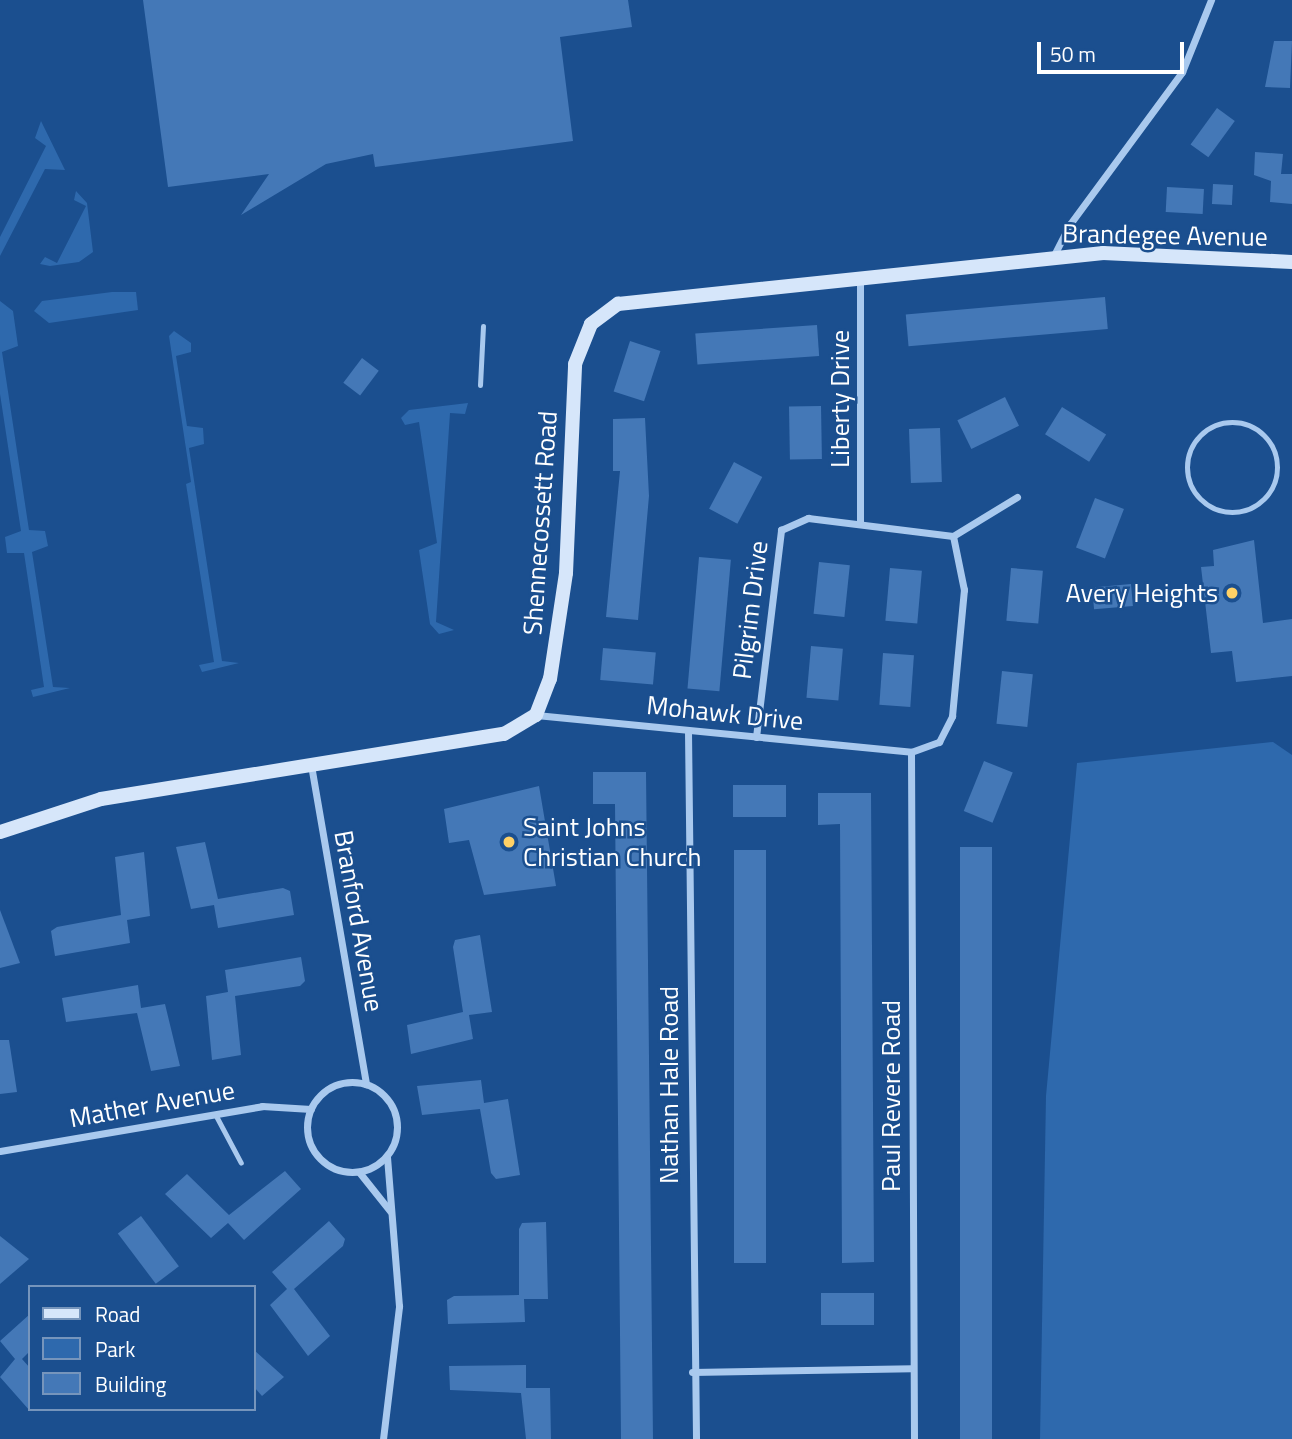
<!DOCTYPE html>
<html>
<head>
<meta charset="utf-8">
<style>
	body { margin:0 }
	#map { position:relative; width:1292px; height:1439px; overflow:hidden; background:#1b4f8f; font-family:"Titillium Web",sans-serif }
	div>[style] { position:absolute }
	.green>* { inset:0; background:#2e69ad }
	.building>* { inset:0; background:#4478b7; transform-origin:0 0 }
	.lane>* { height:5px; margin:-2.5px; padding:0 2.5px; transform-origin:2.5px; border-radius:2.5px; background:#a9c9ee }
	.lane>.ring { margin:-2.5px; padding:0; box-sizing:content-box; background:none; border:5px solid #a9c9ee; border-radius:50% }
	.street>* { height:7px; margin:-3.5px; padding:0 3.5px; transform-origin:3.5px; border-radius:3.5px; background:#a9c9ee }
	.street>.ring { margin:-3.5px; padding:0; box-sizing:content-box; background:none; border:7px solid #a9c9ee; border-radius:50% }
	.secondary>* { height:14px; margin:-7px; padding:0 7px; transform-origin:7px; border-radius:7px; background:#d6e6fa }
	.dots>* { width:19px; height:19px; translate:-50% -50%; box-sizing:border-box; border:4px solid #1b4f8f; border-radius:50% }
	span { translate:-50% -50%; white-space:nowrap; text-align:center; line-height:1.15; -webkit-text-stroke:5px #1b4f8f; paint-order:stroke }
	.street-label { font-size:26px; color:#fff }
	.poi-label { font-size:26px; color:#fff }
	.right { translate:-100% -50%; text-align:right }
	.left { translate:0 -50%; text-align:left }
	.legend { position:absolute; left:28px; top:1285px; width:228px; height:126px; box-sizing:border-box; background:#1b4f8f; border:2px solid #7695bc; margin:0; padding:9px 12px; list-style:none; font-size:21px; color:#fff }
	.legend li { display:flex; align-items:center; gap:14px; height:35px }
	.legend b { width:35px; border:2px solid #7695bc }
	.scale { position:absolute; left:1037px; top:42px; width:147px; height:32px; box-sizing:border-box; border:4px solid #fff; border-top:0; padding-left:9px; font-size:21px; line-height:24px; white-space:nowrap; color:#fff; -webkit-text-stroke:5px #1b4f8f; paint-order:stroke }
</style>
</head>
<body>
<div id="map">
	<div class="green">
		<div style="clip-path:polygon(41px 121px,65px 170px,45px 169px,0 256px,0 237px,46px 146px,35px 138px)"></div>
		<div style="clip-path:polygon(76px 191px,87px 203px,93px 252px,79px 262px,50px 266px,40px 264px,45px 257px,57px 263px,86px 206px,74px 200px)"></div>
		<div style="clip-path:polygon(112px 292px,136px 292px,138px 310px,49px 323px,34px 311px,42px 301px)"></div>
		<div style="clip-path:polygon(0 301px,13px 311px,18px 346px,2px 352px,29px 530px,45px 531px,48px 546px,32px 552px,53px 687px,70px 688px,33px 697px,31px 690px,44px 687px,24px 553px,7px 553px,5px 537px,21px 531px,0 394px)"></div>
		<div style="clip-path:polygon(174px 331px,191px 343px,191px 352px,176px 356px,187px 426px,203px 428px,204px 444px,189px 448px,222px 661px,239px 663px,202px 672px,199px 665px,214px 662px,186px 484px,191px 482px,169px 336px)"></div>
		<div style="clip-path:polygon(468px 403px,465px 414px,450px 413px,436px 622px,454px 630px,439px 634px,430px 624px,419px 550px,437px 543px,419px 422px,405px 425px,401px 418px,409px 410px)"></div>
		<div style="clip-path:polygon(1273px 742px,1292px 755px,1292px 1439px,1040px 1439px,1046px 1096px,1077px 763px)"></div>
	</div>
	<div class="building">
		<div style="clip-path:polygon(143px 0,628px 0,632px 27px,560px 37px,573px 141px,375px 167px,373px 154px,326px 164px,241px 215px,269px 174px,168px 187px)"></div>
		<div style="clip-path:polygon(1274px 41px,1292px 41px,1290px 88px,1265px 87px)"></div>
		<div style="left:1217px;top:108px;width:22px;height:45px;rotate:36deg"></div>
		<div style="clip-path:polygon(1255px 152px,1283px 154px,1281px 174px,1292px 174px,1292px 204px,1270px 202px,1271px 181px,1254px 175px)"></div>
		<div style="left:1213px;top:184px;width:20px;height:20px;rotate:3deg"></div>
		<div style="left:1167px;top:187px;width:37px;height:25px;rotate:3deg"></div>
		<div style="left:1105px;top:297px;width:32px;height:200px;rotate:85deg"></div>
		<div style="left:817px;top:325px;width:31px;height:122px;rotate:86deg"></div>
		<div style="left:630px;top:341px;width:32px;height:53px;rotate:18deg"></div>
		<div style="left:362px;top:358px;width:21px;height:31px;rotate:37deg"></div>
		<div style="left:1005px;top:397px;width:32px;height:53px;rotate:64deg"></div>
		<div style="left:821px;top:406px;width:53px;height:32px;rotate:89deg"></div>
		<div style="left:1062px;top:407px;width:52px;height:32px;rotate:32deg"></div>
		<div style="clip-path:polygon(645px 418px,649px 496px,638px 620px,606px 617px,620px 471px,613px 471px,613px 419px)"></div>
		<div style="left:940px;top:428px;width:54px;height:31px;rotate:88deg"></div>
		<div style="left:734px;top:462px;width:32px;height:53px;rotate:28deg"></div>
		<div style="left:1095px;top:498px;width:31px;height:53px;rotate:21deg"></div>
		<div style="clip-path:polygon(1254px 540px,1263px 623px,1292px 619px,1292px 676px,1236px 682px,1232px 651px,1211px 653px,1201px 567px,1214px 566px,1213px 550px)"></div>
		<div style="left:699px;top:557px;width:32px;height:132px;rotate:5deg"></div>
		<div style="left:819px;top:562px;width:31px;height:52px;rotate:6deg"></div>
		<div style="left:890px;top:568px;width:32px;height:53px;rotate:5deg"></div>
		<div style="left:1011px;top:568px;width:32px;height:53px;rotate:5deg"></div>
		<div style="left:1131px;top:584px;width:22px;height:39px;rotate:85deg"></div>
		<div style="left:811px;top:646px;width:32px;height:52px;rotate:5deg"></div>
		<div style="left:603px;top:648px;width:53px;height:32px;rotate:5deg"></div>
		<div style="left:883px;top:653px;width:31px;height:52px;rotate:4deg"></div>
		<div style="left:1002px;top:671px;width:31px;height:53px;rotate:6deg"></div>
		<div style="left:984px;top:761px;width:31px;height:54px;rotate:22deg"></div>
		<div style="clip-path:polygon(593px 772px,646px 772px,653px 1439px,621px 1439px,615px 804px,593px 804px)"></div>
		<div style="left:733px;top:785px;width:53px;height:32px"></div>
		<div style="clip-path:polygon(539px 786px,556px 886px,484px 895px,469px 840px,449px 843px,444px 809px)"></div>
		<div style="clip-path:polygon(818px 793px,871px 793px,874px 1262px,842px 1263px,840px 824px,818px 825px)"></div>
		<div style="clip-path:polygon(205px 842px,218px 899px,283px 888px,290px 891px,294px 915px,218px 928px,214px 905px,191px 909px,176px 847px)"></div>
		<div style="left:960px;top:847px;width:32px;height:592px"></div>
		<div style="left:734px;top:850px;width:32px;height:413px"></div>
		<div style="clip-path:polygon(144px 852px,150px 916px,127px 920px,130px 943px,55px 956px,51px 931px,57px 927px,121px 915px,115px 857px)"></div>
		<div style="clip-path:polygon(0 910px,20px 963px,0 968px)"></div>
		<div style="clip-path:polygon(480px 935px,492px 1012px,469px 1015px,473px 1039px,411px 1054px,407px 1025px,463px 1012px,453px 947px,455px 940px)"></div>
		<div style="clip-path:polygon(301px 957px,305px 981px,300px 986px,235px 996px,241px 1055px,212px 1060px,206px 996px,228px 992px,225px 970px)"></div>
		<div style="clip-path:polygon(138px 985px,141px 1008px,165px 1004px,180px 1066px,151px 1071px,137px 1013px,66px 1022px,62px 998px)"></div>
		<div style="clip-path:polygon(0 1040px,9px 1040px,17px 1092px,0 1094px)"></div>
		<div style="clip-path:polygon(481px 1080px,484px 1103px,508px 1099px,520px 1175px,496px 1179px,491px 1173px,480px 1109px,422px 1115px,417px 1086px)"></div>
		<div style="clip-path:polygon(285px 1171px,301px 1189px,244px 1240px,228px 1223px,211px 1238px,165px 1194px,187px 1174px,229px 1215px)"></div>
		<div style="left:141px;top:1216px;width:63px;height:29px;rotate:53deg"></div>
		<div style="clip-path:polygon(329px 1221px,345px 1239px,343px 1246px,294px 1289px,330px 1336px,308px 1356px,270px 1305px,287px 1289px,272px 1272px)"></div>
		<div style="clip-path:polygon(546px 1222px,548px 1299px,524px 1299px,525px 1322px,448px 1324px,447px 1300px,454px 1296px,519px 1295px,519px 1229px,522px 1223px)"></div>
		<div style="clip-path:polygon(0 1236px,29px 1259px,0 1284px)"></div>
		<div style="left:874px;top:1293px;width:32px;height:53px;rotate:90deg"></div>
		<div style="clip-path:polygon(30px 1314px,30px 1351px,22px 1359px,30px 1368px,30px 1411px,0 1377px,15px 1359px,0 1341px)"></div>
		<div style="clip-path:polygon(254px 1350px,284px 1377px,262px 1396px,254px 1387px)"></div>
		<div style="clip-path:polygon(526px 1365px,526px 1388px,550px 1388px,551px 1439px,526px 1439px,521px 1393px,450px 1390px,449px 1366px)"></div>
	</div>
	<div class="lane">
		<div style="left:480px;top:385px;width:59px;rotate:-87.1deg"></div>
		<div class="ring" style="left:1187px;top:422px;width:85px;height:85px"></div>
		<div style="left:215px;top:1114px;width:55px;rotate:62deg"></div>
	</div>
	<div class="street">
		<div style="left:1053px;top:257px;width:37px;rotate:-63deg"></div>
		<div style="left:1070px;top:224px;width:189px;rotate:-53.6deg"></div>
		<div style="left:1182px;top:72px;width:78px;rotate:-68.1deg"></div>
		<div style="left:860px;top:277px;width:246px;rotate:90deg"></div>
		<div style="left:536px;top:715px;width:377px;rotate:5.6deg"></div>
		<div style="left:911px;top:752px;width:30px;rotate:-20deg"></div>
		<div style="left:939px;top:742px;width:29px;rotate:-63deg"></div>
		<div style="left:952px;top:716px;width:127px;rotate:-84.6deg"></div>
		<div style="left:964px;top:590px;width:55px;rotate:-101.5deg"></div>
		<div style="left:688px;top:731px;width:708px;rotate:89.35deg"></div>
		<div style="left:756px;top:737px;width:209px;rotate:-83.1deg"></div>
		<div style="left:781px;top:530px;width:30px;rotate:-24deg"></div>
		<div style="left:808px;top:518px;width:146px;rotate:7.1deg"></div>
		<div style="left:953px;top:536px;width:75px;rotate:-31.4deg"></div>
		<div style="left:911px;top:752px;width:687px;rotate:89.75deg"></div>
		<div style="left:311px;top:765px;width:324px;rotate:80.2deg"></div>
		<div class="ring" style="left:307px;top:1082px;width:83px;height:83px"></div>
		<div style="left:0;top:1151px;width:266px;rotate:-9.7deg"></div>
		<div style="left:262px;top:1106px;width:49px;rotate:3.5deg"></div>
		<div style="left:359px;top:1172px;width:50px;rotate:51.5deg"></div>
		<div style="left:692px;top:1372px;width:220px;rotate:-1deg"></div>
		<div style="left:383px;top:1439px;width:134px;rotate:-83.1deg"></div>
		<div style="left:399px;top:1306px;width:150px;rotate:-94.6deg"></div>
	</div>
	<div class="secondary">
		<div style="left:0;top:832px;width:106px;rotate:-18.1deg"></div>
		<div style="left:101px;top:799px;width:408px;rotate:-9.2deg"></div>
		<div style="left:504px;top:734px;width:37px;rotate:-31deg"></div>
		<div style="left:536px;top:715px;width:39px;rotate:-69deg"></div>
		<div style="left:550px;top:679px;width:107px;rotate:-81.4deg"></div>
		<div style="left:566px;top:573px;width:209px;rotate:-87.5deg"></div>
		<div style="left:575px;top:364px;width:43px;rotate:-68.2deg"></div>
		<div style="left:591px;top:324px;width:34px;rotate:-37deg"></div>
		<div style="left:618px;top:304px;width:488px;rotate:-6deg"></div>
		<div style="left:1103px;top:253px;width:189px;rotate:2.7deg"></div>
	</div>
	<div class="dots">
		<div style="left:1232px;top:593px;background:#ffd166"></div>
		<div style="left:509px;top:842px;background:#ffd166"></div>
	</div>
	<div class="street-label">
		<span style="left:1165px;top:235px;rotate:1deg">Brandegee Avenue</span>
		<span style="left:840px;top:399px;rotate:-90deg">Liberty Drive</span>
		<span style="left:540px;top:523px;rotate:-86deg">Shennecossett Road</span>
		<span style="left:750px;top:610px;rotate:-83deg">Pilgrim Drive</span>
		<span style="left:725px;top:713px;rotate:6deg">Mohawk Drive</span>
		<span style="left:359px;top:921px;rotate:80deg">Branford Avenue</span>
		<span style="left:669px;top:1085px;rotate:-90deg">Nathan Hale Road</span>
		<span style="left:891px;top:1096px;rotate:-90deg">Paul Revere Road</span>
		<span style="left:152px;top:1104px;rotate:-10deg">Mather Avenue</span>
	</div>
	<div class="poi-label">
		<span class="right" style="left:1218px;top:593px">Avery Heights</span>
		<span class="left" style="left:523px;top:842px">Saint Johns<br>Christian Church</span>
	</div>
	<ul class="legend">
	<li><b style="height:9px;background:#d6e6fa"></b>Road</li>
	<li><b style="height:19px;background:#2e69ad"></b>Park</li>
	<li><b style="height:19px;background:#4478b7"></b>Building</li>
	</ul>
	<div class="scale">50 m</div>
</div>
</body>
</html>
